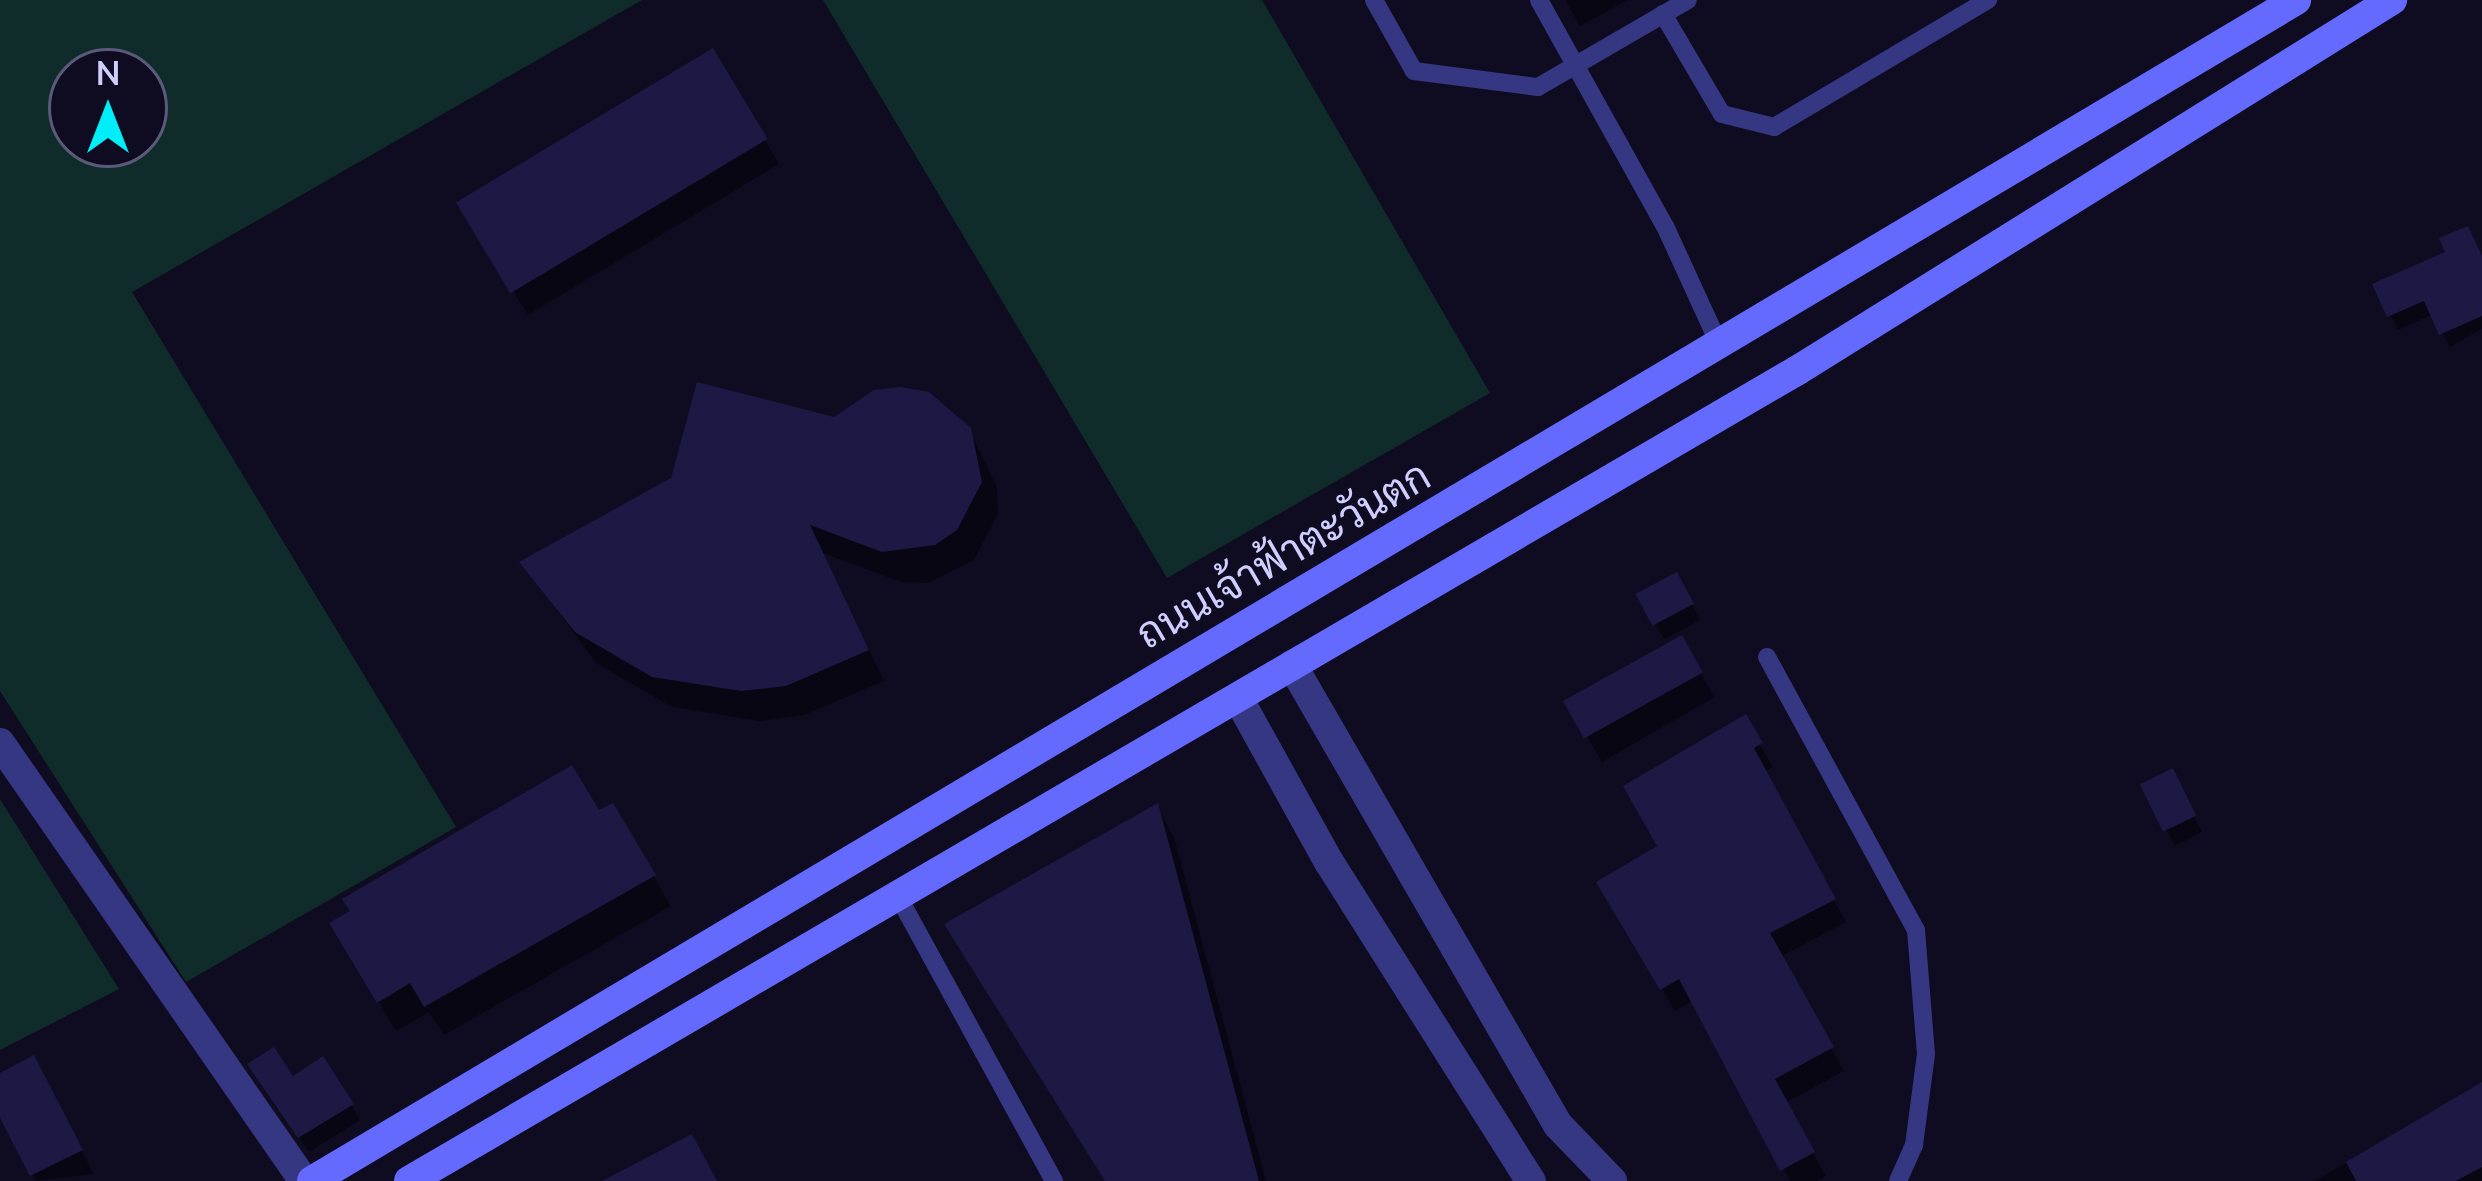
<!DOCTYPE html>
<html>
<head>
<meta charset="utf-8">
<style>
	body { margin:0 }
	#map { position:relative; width:2482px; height:1181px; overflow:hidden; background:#0f0c22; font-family:"Nunito Sans",Sarabun,sans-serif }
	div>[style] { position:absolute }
	.green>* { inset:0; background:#0f2c2a }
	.shadow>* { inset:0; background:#0007; transform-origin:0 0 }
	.building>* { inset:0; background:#1e1844; transform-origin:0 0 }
	.service>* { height:18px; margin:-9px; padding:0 9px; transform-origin:9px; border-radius:9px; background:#353783 }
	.minor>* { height:30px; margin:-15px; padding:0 15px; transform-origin:15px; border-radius:15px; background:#353783 }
	.secondary>* { height:30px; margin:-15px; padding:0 15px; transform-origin:15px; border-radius:15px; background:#656aff }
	span { translate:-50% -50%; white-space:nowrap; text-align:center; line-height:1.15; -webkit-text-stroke:9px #0f0c22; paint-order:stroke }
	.street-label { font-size:42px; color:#d0ceff }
	.north { position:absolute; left:48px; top:48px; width:120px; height:120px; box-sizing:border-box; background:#0f0c22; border:3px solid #5c5a7a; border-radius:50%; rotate:0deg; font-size:33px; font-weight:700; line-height:48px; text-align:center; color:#d0ceff }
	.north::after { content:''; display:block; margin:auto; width:42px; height:54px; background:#00eef9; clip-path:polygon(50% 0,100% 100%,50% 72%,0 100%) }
</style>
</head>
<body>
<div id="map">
	<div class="green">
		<div style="clip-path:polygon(evenodd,0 0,642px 0,132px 292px,456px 827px,186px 982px,0 691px,0 0,72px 72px,144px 72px,144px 144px,72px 144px,72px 72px)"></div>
		<div style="clip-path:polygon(823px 0,1262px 0,1490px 393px,1167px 578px)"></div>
		<div style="clip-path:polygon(0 799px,119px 989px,0 1050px)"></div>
	</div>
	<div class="shadow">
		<div style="clip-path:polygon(1565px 0,1628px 0,1580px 26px)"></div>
		<div style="clip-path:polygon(712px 52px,779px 164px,528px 315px,473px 226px)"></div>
		<div style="clip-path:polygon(2449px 254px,2482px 259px,2482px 329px,2450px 347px,2433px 314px,2398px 330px,2376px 285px)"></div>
		<div style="clip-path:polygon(835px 421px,969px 430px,997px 487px,998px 514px,974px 560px,928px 583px,901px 582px,823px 553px,884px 681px,804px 715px,760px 721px,672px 707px,596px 663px,523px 563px)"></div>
		<div style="left:1676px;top:576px;width:50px;height:41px;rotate:61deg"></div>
		<div style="left:1681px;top:639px;width:67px;height:130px;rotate:60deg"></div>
		<div style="clip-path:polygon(1745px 719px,1773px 767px,1764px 772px,1846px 922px,1780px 957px,1844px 1071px,1785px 1103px,1826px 1176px,1817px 1181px,1790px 1181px,1694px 1000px,1675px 1011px,1600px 883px,1661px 848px)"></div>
		<div style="clip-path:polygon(2144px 787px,2180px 787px,2202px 832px,2175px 846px)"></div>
		<div style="clip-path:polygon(612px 807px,671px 906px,444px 1035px,429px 1012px,396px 1031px,333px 924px)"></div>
		<div style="clip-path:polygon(1157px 807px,1174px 837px,1266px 1181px,1107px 1181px)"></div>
		<div style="clip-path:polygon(0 1076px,46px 1082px,94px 1174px,36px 1181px,0 1111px)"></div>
		<div style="clip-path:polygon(260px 1080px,292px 1080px,351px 1105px,360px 1120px,309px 1152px)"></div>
		<div style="clip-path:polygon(2482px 1085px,2482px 1181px,2315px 1181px)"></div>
	</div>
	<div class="building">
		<div style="left:713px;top:48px;width:106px;height:300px;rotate:59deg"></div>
		<div style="clip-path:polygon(2468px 226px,2482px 256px,2482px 316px,2439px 335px,2424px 301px,2387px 317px,2372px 284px,2445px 252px,2439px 238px)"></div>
		<div style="clip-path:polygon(697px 382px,834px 417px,874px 390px,901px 387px,929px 392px,971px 428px,982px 482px,957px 530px,935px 545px,882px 552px,810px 525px,869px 650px,786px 686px,741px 691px,652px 677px,575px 632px,519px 562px,671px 478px)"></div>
		<div style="left:1677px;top:572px;width:36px;height:47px;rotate:62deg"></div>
		<div style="left:1682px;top:635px;width:43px;height:136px;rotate:61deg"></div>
		<div style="clip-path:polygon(1746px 714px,1763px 743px,1754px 748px,1836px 899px,1770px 933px,1834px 1047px,1775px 1079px,1815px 1152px,1780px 1171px,1679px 979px,1660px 990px,1596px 882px,1657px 846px,1623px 786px)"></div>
		<div style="clip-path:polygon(572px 765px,599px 810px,613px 803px,656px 875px,424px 1007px,410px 983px,377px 1003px,329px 923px,350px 911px,342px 899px)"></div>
		<div style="left:2173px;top:768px;width:53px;height:37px;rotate:64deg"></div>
		<div style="clip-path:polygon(1158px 803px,1259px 1181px,1105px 1181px,944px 924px)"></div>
		<div style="clip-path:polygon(274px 1047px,293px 1076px,323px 1056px,354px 1104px,298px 1138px,247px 1064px)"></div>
		<div style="clip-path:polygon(34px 1055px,83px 1150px,30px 1176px,0 1118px,0 1073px)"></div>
		<div style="clip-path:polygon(2482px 1082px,2482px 1167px,2456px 1181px,2356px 1181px,2346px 1162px)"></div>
		<div style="clip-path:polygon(692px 1134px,717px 1181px,602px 1181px)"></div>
	</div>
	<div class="service">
		<div style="left:1374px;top:0;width:81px;rotate:60.6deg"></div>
		<div style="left:1414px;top:71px;width:125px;rotate:7.4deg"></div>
		<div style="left:1538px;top:87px;width:173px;rotate:-30.1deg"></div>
		<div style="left:1539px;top:0;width:259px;rotate:60.9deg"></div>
		<div style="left:1665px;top:226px;width:132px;rotate:65.4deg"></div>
		<div style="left:1663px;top:14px;width:116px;rotate:59.5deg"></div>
		<div style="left:1722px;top:114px;width:54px;rotate:14deg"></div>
		<div style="left:1774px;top:127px;width:249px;rotate:-30.7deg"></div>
		<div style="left:1767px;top:657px;width:311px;rotate:61.4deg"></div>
		<div style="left:1916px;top:930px;width:124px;rotate:85.4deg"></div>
		<div style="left:1926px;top:1054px;width:92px;rotate:97.5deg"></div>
		<div style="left:1914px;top:1145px;width:39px;rotate:114deg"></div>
		<div style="left:898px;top:896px;width:325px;rotate:61.3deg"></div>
	</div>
	<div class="minor">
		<div style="left:1292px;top:665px;width:531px;rotate:59.96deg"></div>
		<div style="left:1558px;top:1125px;width:78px;rotate:46deg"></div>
		<div style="left:1238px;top:698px;width:188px;rotate:61deg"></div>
		<div style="left:1329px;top:862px;width:378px;rotate:57.7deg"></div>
		<div style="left:0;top:743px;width:533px;rotate:55.24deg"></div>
	</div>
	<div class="secondary">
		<div style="left:312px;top:1181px;width:2309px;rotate:-30.76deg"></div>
		<div style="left:409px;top:1181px;width:1608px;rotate:-30.28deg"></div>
		<div style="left:1798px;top:370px;width:700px;rotate:-31.92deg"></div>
	</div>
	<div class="street-label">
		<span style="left:1284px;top:556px;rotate:-30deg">ถนนเจ้าฟ้าตะวันตก</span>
	</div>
	<div class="north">N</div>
</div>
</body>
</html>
